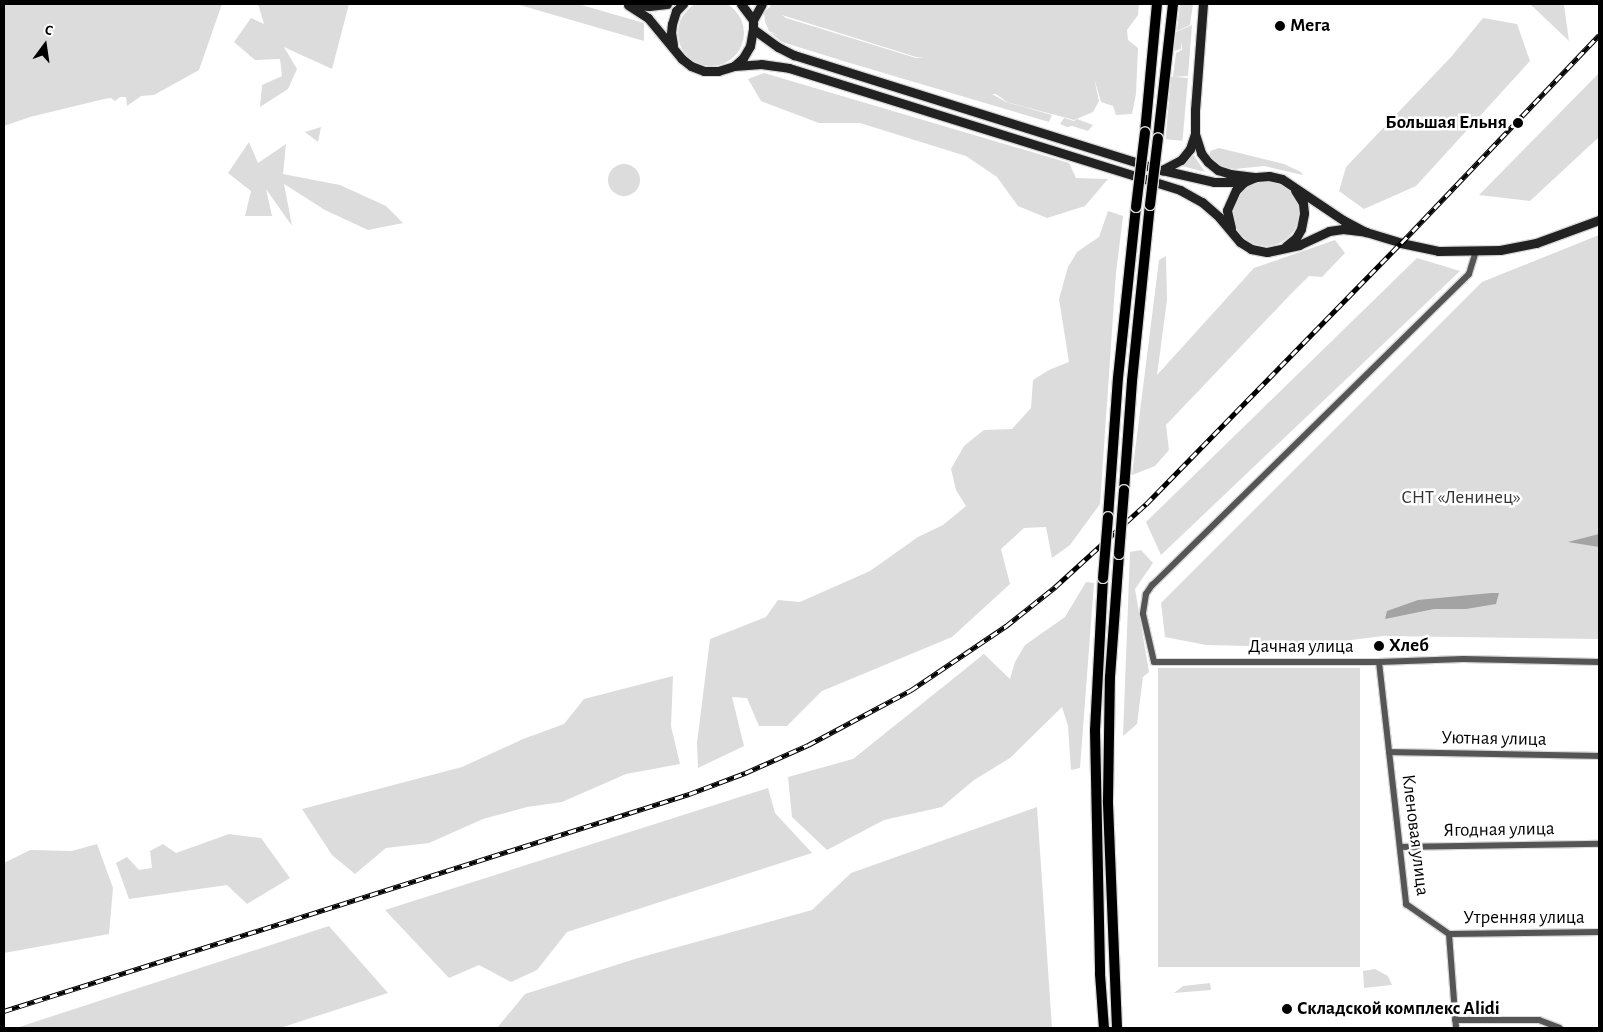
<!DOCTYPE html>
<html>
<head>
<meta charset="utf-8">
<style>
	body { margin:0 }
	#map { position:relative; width:1603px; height:1032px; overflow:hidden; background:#fff; font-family:"Alegreya Sans",sans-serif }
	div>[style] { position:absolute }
	.green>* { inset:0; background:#dcdcdc; transform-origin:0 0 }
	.round { border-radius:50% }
	.water>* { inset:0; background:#a3a3a3 }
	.roads { filter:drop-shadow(1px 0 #dbdbdb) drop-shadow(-1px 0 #dbdbdb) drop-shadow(0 1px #dbdbdb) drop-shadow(0 -1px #dbdbdb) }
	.street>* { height:6px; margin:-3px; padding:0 3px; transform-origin:3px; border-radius:3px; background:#555 }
	.secondary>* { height:9px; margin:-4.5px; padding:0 4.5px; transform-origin:4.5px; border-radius:4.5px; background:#222 }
	.primary>* { height:10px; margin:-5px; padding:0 5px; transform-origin:5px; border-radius:5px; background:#000 }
	.rail>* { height:4.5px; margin-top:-2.25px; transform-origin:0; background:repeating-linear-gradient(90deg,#fff 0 8px,#000 0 16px); box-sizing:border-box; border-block:1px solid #000 }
	.bridges { filter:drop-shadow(1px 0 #dbdbdb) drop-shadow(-1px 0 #dbdbdb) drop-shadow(0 1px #dbdbdb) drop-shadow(0 -1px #dbdbdb) }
	.primary-bridge>* { height:10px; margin:-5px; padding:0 5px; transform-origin:5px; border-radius:5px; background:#000 }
	.dots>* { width:14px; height:14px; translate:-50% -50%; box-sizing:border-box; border:2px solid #fff; border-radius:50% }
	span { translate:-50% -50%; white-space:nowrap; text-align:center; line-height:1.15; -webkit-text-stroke:5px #fff; paint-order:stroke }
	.poi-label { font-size:19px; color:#000; font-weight:700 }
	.left { translate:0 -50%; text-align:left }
	.right { translate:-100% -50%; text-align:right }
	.park-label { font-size:19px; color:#333 }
	.street-label { font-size:19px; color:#000 }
	.frame { position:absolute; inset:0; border:5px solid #000; pointer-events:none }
	.north { position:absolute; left:20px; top:20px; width:50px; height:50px; -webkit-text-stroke:4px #fff; paint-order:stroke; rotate:14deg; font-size:14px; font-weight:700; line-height:20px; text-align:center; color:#000 }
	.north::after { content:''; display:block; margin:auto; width:18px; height:22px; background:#000; clip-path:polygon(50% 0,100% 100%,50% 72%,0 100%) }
</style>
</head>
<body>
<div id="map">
	<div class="green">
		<div class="round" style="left:678px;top:0;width:66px;height:66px"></div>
		<div style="clip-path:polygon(4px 4px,222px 4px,199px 70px,154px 95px,141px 96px,127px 106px,126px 97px,120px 97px,115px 101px,111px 98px,104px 99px,30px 117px,4px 126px)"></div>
		<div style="clip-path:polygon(258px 4px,349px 4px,332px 69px,284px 47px,297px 69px,288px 89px,260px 107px,262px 85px,282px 76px,280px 59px,255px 60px,234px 42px,251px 18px,264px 24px)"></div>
		<div style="clip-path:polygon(516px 4px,578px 4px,644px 23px,644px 41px)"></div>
		<div style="clip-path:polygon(evenodd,768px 4px,1139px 4px,1138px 15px,1127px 30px,1128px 40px,1138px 48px,1136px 94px,1132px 114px,1116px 115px,1113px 106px,1101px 102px,1094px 78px,1099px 101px,1093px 112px,1074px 120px,1007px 102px,996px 94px,992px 94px,1006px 102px,1052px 115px,1049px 122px,850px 63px,782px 42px,769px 32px,779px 36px,769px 31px,765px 22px,764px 12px,771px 6px,768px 4px,782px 15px,916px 57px,924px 57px,916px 58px,786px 18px,782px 15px)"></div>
		<div style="clip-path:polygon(1180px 4px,1193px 4px,1190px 25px,1177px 31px)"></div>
		<div style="clip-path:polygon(1530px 4px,1578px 4px,1564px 5px,1569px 41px)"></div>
		<div style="clip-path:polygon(1483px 18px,1517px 24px,1530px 61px,1416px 186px,1364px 209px,1339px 191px,1346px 167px,1451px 57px)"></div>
		<div style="clip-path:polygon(1192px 25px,1188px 76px,1173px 77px,1176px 53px,1182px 50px,1182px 40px,1181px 49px,1174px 51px,1176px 32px)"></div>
		<div style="clip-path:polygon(764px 73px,1069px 163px,1076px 178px,1108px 179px,1085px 206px,1047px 218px,1018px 206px,997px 177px,966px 156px,860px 123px,819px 123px,761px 101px,748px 79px)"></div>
		<div style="clip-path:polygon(1599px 73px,1599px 137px,1530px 201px,1479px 195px)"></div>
		<div style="left:1188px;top:78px;width:63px;height:17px;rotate:95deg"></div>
		<div style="clip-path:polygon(1064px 118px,1074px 121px,1077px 119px,1093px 125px,1088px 131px,1072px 126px,1067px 127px,1060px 124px)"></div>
		<div style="clip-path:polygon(321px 127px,318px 142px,305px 132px)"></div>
		<div style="clip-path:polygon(249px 142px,258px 163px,286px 144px,283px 174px,340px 185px,386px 206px,403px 223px,368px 230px,325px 210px,284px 184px,292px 226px,266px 189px,272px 216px,245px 216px,251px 191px,228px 173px)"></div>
		<div style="clip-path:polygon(1219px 148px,1284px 164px,1301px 172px,1303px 175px,1264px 166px,1235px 169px,1222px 167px,1213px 162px,1210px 157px,1210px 151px)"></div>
		<div style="clip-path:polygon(1191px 151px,1205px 172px,1178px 165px)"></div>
		<div class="round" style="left:608px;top:164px;width:32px;height:32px"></div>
		<div class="round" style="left:1233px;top:180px;width:66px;height:66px"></div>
		<div style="clip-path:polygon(1108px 211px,1123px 216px,1116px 273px,1100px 504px,1070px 545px,1052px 558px,1046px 527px,1024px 528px,1001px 549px,1010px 584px,952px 637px,822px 691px,787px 726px,759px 726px,747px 698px,732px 697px,744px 746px,698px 768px,697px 743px,710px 639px,766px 617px,778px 600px,800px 602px,870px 571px,918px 537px,943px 525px,966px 506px,956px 490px,951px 469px,964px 446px,984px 430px,1012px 429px,1031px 408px,1033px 380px,1049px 370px,1069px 362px,1059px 299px,1068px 267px,1077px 252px,1099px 237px)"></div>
		<div style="clip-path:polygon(1599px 235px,1599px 639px,1383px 636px,1295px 647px,1206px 645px,1165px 637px,1161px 603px,1482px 282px)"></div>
		<div style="clip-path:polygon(1335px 240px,1345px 253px,1322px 277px,1309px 276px,1290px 295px,1166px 425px,1169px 450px,1155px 466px,1132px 475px,1159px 260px,1166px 256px,1167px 300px,1157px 375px,1254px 268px)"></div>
		<div style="clip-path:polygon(1417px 258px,1460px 271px,1161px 555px,1146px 522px)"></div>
		<div style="clip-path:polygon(1141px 550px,1153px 563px,1135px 589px,1149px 672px,1143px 677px,1137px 724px,1123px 736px,1130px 552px)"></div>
		<div style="clip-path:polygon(1086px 582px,1094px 583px,1080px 768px,1071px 770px,1068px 726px,1062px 707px,1010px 758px,974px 780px,942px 807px,884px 820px,827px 850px,792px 817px,788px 777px,853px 759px,984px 654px,1010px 679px,1015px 662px,1025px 645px,1065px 617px)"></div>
		<div style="left:1158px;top:668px;width:202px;height:299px"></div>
		<div style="clip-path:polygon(673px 676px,671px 726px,680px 764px,626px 774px,562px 802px,527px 807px,483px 819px,429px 843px,386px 848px,355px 874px,332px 855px,302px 809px,462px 767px,523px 739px,564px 724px,584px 699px)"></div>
		<div style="clip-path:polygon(768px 788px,775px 813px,812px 853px,567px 932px,537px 970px,511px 982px,479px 965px,449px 978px,385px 910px)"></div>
		<div style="clip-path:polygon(1037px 807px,1052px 1028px,497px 1028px,525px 994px,638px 958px,812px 910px,851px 873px)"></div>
		<div style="clip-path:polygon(229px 834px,261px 838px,290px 878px,247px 904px,227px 885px,129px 899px,116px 863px,127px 857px,139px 870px,152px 868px,150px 851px,163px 844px,176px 853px)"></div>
		<div style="clip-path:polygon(97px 844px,113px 888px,109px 934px,4px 953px,4px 863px,30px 850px,72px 851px)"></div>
		<div style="clip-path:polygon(329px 926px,388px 993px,280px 1028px,16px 1028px)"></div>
		<div style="clip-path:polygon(1375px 969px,1388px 976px,1392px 985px,1364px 988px,1363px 971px)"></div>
		<div style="clip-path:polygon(1210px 983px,1211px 990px,1174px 993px,1183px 986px)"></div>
	</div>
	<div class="water">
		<div style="clip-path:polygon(1599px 534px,1599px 547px,1568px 542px)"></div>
		<div style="clip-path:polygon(1491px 593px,1499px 593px,1496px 604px,1466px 609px,1434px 609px,1385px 619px,1387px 611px,1418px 600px)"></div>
	</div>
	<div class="roads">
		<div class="street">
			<div style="left:1476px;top:251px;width:24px;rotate:107deg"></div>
			<div style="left:1469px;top:274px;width:444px;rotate:135.5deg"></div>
			<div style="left:1152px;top:585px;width:11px;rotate:124deg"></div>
			<div style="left:1146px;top:594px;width:20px;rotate:99deg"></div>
			<div style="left:1143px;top:614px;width:49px;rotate:77.1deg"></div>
			<div style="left:1154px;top:662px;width:225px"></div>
			<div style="left:1379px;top:662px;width:84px;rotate:-2deg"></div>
			<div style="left:1463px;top:659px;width:136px;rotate:1.3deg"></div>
			<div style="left:1379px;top:662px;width:244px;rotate:83.6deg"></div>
			<div style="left:1406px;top:904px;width:52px;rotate:34.9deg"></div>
			<div style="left:1389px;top:752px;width:210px;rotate:1.1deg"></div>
			<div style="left:1400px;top:847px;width:199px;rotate:-0.9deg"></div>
			<div style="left:1449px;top:934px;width:150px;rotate:-0.8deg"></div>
			<div style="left:1449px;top:934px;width:94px;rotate:85.7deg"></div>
			<div style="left:1455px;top:1020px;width:84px"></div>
			<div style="left:1539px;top:1020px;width:22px;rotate:21deg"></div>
		</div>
		<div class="secondary">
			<div style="left:1203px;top:4px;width:106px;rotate:94.3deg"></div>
			<div style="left:1195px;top:110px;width:24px;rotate:90deg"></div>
			<div style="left:1195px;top:134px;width:20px;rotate:72deg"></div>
			<div style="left:1201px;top:153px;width:11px;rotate:52deg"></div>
			<div style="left:1208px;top:162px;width:13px;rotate:39deg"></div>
			<div style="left:1218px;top:170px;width:13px;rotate:18deg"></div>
			<div style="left:1230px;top:174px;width:26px;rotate:7deg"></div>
			<div style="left:628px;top:5px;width:24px;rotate:33deg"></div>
			<div style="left:648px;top:18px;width:53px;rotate:50.3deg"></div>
			<div style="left:682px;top:59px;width:11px;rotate:38deg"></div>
			<div style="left:691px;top:66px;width:14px;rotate:21deg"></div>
			<div style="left:704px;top:71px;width:14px"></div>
			<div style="left:718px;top:71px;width:17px;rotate:-17deg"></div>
			<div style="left:734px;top:66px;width:27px;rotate:-4deg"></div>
			<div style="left:761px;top:64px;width:28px;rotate:8deg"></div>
			<div style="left:789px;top:68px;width:410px;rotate:17.3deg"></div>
			<div style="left:1180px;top:190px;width:25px;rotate:29deg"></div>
			<div style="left:1202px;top:202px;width:23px;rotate:41deg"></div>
			<div style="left:1219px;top:217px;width:33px;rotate:50deg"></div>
			<div style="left:1240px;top:242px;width:13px;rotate:32deg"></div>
			<div style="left:1251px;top:249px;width:16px;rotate:11deg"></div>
			<div style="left:1267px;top:252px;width:33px;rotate:-12deg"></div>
			<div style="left:1299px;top:245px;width:33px;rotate:-25deg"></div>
			<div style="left:1329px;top:231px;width:14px;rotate:-8deg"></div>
			<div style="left:1343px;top:229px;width:23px;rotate:7deg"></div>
			<div style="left:630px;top:5px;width:19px;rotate:3deg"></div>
			<div style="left:649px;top:6px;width:18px;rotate:-6deg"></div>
			<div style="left:753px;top:20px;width:18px;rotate:-61deg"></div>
			<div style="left:753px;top:29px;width:31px;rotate:36deg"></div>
			<div style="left:778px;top:47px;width:18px;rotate:27deg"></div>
			<div style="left:794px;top:55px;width:386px;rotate:17.4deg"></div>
			<div style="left:1162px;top:170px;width:53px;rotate:13deg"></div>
			<div style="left:1214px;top:182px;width:30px"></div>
			<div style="left:673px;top:45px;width:12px;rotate:-99deg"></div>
			<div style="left:671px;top:33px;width:9px;rotate:-84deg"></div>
			<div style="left:672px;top:24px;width:14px;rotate:-73deg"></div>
			<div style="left:676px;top:11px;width:10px;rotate:-45deg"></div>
			<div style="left:734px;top:66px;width:12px;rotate:-42deg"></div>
			<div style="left:743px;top:58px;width:14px;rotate:-60deg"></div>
			<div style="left:750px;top:46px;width:17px;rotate:-80deg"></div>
			<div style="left:753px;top:29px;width:9px;rotate:-90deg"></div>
			<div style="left:753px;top:20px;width:20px;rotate:-127deg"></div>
			<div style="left:1162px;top:170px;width:21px;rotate:-28deg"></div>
			<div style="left:1181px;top:160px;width:14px;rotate:-51deg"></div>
			<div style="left:1190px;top:149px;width:16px;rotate:-72deg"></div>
			<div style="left:1231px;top:228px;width:18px;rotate:-103deg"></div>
			<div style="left:1227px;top:210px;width:22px;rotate:-66deg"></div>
			<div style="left:1236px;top:190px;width:11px;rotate:-45deg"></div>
			<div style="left:1244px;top:182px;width:13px;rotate:-23deg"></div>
			<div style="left:1256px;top:177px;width:13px;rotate:-4deg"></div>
			<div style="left:1269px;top:176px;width:13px;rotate:13deg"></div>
			<div style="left:1282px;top:179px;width:73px;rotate:33.9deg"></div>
			<div style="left:1343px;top:220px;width:26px;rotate:28deg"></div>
			<div style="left:1366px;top:232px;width:37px;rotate:17deg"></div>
			<div style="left:1401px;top:243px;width:38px;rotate:12deg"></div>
			<div style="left:1438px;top:251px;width:62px;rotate:-0.9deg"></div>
			<div style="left:1500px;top:250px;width:37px;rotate:-11deg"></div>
			<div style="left:1536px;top:243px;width:67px;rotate:-20.1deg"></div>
			<div style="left:1286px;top:246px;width:13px;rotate:-39deg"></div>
			<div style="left:1296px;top:238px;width:10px;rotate:-61deg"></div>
			<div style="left:1301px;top:229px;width:16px;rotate:-79deg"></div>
			<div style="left:1304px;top:213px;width:10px;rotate:-96deg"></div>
			<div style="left:1303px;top:203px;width:15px;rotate:-122deg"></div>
		</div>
		<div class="primary">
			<div style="left:1145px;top:133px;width:130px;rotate:-84.7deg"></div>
			<div style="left:1158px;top:138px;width:135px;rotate:-83.6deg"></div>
			<div style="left:1124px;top:490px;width:109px;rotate:-85.8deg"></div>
			<div style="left:1132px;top:381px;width:177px;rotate:-84.2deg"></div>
			<div style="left:1108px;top:517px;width:139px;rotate:-85.9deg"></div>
			<div style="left:1118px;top:378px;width:172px;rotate:-84deg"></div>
			<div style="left:1103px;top:578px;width:152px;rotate:93deg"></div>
			<div style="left:1095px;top:730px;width:244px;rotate:88.8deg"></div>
			<div style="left:1100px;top:974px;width:54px;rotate:85.8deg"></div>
			<div style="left:1117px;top:1028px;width:228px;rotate:-92.3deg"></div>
			<div style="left:1108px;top:800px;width:123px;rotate:-89.1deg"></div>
			<div style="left:1110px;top:677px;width:123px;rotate:-85.8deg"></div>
		</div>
	</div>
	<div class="rail">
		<div style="left:4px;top:1011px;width:719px;rotate:-17.58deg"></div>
		<div style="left:689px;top:794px;width:60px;rotate:-20.6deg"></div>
		<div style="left:745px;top:773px;width:69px;rotate:-24deg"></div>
		<div style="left:808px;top:745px;width:117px;rotate:-28.1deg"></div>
		<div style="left:911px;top:690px;width:115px;rotate:-34deg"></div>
		<div style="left:1006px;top:626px;width:63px;rotate:-38.5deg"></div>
		<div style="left:1055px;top:587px;width:123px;rotate:-42.4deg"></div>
		<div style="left:1146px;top:504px;width:365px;rotate:-45.7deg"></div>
		<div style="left:1401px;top:243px;width:287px;rotate:-46.4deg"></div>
	</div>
	<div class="bridges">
		<div class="primary-bridge">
			<div style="left:1150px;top:205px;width:67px;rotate:-83.2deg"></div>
			<div style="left:1136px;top:207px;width:75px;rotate:-83.1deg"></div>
			<div style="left:1119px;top:554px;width:64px;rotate:-85.5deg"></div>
			<div style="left:1103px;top:578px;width:61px;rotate:-85.3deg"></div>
		</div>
	</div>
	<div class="dots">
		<div style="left:1280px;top:26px;background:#000"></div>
		<div style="left:1518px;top:123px;background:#000"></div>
		<div style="left:1379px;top:646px;background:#000"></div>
		<div style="left:1287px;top:1009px;background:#000"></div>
	</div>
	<div class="poi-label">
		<span class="left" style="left:1290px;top:26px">Мега</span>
		<span class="right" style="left:1507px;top:123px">Большая Ельня</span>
		<span class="left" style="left:1389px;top:646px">Хлеб</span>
		<span class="left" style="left:1297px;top:1009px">Складской комплекс Alidi</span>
	</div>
	<div class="park-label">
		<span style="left:1461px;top:498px">СНТ «Ленинец»</span>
	</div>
	<div class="street-label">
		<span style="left:1301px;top:647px">Дачная улица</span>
		<span style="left:1494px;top:739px;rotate:1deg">Уютная улица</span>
		<span style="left:1499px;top:830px;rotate:-1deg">Ягодная улица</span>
		<span style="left:1415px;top:835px;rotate:83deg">Кленовая улица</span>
		<span style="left:1524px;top:918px">Утренняя улица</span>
	</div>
	<div class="frame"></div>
	<div class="north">С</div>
</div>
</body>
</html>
